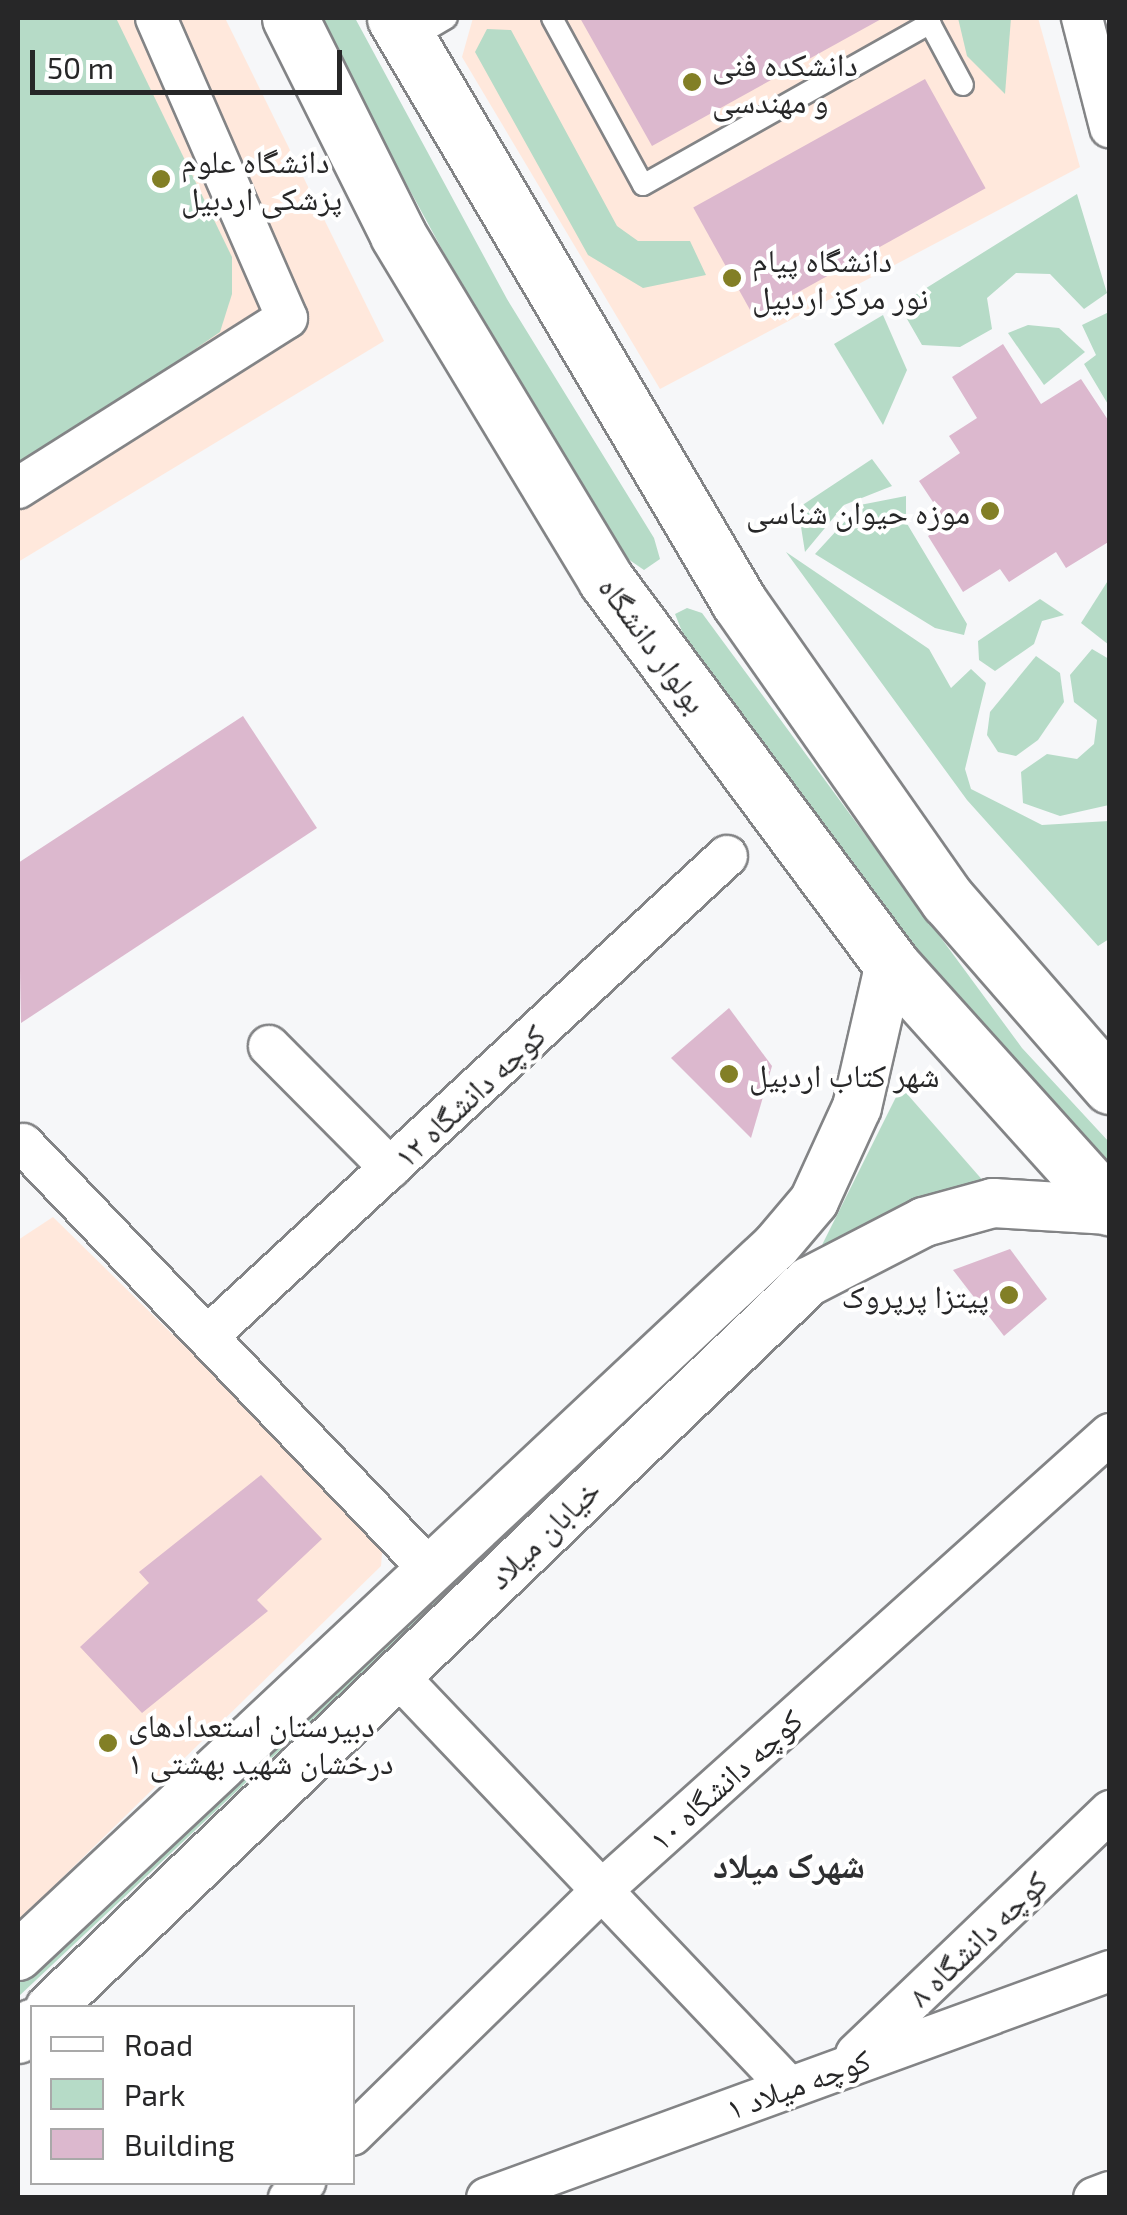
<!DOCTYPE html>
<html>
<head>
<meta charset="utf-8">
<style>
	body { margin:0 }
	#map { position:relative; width:1127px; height:2215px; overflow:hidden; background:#f6f7f9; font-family:"Exo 2","Noto Naskh Arabic",sans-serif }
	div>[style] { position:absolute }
	.education>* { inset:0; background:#ffe8dc }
	.green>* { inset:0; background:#b6dbc7 }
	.building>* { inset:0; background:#dcb8ce; transform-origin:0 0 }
	.roads { filter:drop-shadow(2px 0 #838486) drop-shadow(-2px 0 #838486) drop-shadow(0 2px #838486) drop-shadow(0 -2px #838486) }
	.service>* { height:20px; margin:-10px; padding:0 10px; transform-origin:10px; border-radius:10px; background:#fff }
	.minor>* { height:40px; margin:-20px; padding:0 20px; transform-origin:20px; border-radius:20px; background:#fff }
	.tertiary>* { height:48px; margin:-24px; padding:0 24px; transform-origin:24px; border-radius:24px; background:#fff }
	.secondary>* { height:55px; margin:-27.5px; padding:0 27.5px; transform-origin:27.5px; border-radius:27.5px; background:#fff }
	.dots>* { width:28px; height:28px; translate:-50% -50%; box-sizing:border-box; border:5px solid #fff; border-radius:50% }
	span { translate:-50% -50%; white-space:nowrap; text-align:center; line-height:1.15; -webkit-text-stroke:8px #fff; paint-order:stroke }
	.poi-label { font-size:32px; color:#272728 }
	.left { translate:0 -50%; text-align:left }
	.right { translate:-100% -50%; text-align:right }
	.street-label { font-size:32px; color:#272728 }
	.neighbourhood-label { font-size:35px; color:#2e2f31; font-weight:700 }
	.frame { position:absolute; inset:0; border:20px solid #272728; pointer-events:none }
	.legend { position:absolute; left:30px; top:2005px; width:325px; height:180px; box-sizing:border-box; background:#fff; border:2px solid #a9a9a9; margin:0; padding:12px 18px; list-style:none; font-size:30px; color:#272728 }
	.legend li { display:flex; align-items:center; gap:20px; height:50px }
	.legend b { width:50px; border:2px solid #a9a9a9 }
	.scale { position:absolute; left:30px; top:50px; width:312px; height:45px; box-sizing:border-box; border:5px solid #272728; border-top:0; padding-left:12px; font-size:30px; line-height:35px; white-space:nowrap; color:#272728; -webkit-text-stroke:8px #fff; paint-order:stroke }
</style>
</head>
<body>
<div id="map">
	<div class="education">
		<div style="clip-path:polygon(18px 18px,225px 18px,384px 341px,18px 562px)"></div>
		<div style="clip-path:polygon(473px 18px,1038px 18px,1080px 167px,660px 389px,462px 57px)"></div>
		<div style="clip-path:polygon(53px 1217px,383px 1541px,381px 1566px,18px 1921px,18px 1240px)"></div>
	</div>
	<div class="green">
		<div style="clip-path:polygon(18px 18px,116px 18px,232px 257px,232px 294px,220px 332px,18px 471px)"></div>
		<div style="clip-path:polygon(316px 18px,355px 18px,507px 299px,654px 538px,660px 559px,644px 570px,628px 559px,468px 297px)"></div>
		<div style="clip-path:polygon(958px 18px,1011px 18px,1005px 94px,967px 56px)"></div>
		<div style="clip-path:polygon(487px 29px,511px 30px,617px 226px,638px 241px,690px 241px,706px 275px,643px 288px,588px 255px,475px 52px)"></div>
		<div style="clip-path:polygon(1077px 194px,1107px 293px,1084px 309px,1050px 274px,1016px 273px,987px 298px,992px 329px,960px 347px,922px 345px,899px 305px)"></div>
		<div style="clip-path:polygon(1109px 312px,1109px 406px,1084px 364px,1096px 355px,1082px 325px)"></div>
		<div style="clip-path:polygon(883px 315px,907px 370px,883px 425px,834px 344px)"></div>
		<div style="clip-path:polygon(1028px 325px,1059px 328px,1085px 352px,1044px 385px,1008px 333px)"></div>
		<div style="clip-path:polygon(872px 459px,892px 486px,844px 505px,805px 552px,798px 508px)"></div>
		<div style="clip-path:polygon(906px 496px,906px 522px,967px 624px,964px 635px,935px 628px,815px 554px,860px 505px)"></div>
		<div style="clip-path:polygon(786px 552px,929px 649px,951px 688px,971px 669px,986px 683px,965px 769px,971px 789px,1042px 825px,1109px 821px,1109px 939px,1098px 946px,967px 800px)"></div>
		<div style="clip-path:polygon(1109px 579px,1109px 645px,1081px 623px)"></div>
		<div style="clip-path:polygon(1040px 599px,1064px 615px,1042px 621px,1034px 644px,995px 671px,979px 660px,978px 641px)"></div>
		<div style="clip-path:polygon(687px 608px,702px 613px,1022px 1048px,1109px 1142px,1109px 1178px,993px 1053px,858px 883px,689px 649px,675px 614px)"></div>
		<div style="clip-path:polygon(1092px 649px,1109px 659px,1109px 805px,1060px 816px,1023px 803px,1021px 772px,1047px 754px,1077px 759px,1094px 744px,1097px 720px,1074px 702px,1070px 675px)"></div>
		<div style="clip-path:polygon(1036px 656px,1060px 673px,1064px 702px,1038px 740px,1016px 756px,998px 752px,987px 735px,990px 712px)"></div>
		<div style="clip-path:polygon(901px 1087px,985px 1183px,822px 1245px)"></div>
		<div style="clip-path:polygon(770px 1284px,768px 1291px,18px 1997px,18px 1980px,326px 1687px)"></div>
	</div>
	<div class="building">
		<div style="clip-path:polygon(580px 18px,883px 18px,652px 146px)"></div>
		<div style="left:925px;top:79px;width:125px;height:265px;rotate:61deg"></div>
		<div style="clip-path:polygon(1003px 344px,1041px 404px,1081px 379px,1110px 423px,1110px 541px,1066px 568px,1056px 552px,1009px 582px,1000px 569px,963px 592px,928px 536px,947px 523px,919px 481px,960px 453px,949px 436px,977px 418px,952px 377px)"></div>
		<div style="clip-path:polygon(243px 716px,317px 828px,21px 1023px,18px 863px)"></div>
		<div style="clip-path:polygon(729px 1008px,772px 1066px,751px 1138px,671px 1058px)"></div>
		<div style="clip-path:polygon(1010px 1249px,1047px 1299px,1004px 1336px,953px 1270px)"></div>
		<div style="clip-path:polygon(261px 1475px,322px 1539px,257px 1600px,268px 1611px,142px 1713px,80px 1647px,149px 1583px,139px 1572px)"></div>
	</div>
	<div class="roads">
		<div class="service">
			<div style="left:552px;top:18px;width:190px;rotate:61.4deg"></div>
			<div style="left:643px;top:185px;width:330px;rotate:-29.4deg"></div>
			<div style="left:927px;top:18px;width:76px;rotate:61.8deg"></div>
			<div style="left:408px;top:41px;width:45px;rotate:-30.5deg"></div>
		</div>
		<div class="minor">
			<div style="left:1082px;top:18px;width:113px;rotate:75.6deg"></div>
			<div style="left:18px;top:488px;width:318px;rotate:-32.3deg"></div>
			<div style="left:287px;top:318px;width:327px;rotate:-113.6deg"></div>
			<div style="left:269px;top:1046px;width:172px;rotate:45.2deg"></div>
			<div style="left:23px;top:1144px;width:591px;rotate:46.3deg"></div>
			<div style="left:210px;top:1334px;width:704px;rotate:-42.76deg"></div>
			<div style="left:396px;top:1674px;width:567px;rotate:46.43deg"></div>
			<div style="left:856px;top:2054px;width:352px;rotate:-43.7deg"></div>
			<div style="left:352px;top:2135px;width:351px;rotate:-44.4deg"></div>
			<div style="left:603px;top:1889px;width:681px;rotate:-41.91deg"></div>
			<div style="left:289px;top:2198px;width:23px;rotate:-45deg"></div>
			<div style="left:487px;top:2198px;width:663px;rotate:-20.02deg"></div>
			<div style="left:1094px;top:2198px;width:17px;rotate:-21deg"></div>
		</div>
		<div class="tertiary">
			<div style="left:18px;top:1956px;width:1039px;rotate:-43.13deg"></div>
			<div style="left:776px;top:1246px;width:59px;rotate:-49.8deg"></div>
			<div style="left:814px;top:1201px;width:103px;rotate:-65.4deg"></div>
			<div style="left:857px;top:1107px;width:148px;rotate:-77.1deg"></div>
			<div style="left:50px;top:2008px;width:1050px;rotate:-43.76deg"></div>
			<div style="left:808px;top:1282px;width:131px;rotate:-27.3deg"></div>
			<div style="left:924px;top:1222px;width:72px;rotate:-15.4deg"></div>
			<div style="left:993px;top:1203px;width:117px;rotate:3.4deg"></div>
			<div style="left:18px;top:2039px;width:21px;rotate:-47deg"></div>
		</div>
		<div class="secondary">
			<div style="left:290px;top:18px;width:242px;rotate:63.5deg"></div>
			<div style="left:398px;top:235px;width:403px;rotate:58.9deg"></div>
			<div style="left:606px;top:580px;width:477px;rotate:53.4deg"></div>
			<div style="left:890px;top:963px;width:329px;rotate:48deg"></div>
			<div style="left:395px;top:18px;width:678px;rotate:59.5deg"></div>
			<div style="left:739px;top:602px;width:364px;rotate:55deg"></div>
			<div style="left:948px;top:900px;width:247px;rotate:48.9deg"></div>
		</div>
	</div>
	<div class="dots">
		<div style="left:692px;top:82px;background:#827f26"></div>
		<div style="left:161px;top:179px;background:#827f26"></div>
		<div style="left:732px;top:278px;background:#827f26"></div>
		<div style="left:990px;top:511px;background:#827f26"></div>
		<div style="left:729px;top:1074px;background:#827f26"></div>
		<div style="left:1009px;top:1295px;background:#827f26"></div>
		<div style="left:108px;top:1743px;background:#827f26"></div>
	</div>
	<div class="poi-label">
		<span class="left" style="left:712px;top:82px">دانشکده فنی<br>و مهندسی</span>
		<span class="left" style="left:181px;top:179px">دانشگاه علوم<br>پزشکی اردبیل</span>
		<span class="left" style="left:752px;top:278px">دانشگاه پیام<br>نور مرکز اردبیل</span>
		<span class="right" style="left:970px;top:511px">موزه حیوان شناسی</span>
		<span class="left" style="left:749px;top:1074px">شهر کتاب اردبیل</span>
		<span class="right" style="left:989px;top:1295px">پیتزا پرپروک</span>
		<span class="left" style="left:128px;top:1743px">دبیرستان استعدادهای<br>درخشان شهید بهشتی ۱</span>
	</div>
	<div class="street-label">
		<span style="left:654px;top:644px;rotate:54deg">بولوار دانشگاه</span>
		<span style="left:469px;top:1095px;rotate:-43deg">کوچه دانشگاه ۱۲</span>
		<span style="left:543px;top:1533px;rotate:-44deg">خیابان میلاد</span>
		<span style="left:725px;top:1779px;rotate:-42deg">کوچه دانشگاه ۱۰</span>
		<span style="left:977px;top:1938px;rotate:-44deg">کوچه دانشگاه ۸</span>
		<span style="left:798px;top:2083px;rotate:-20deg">کوچه میلاد ۱</span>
	</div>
	<div class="neighbourhood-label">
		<span style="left:789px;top:1864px">شهرک میلاد</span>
	</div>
	<div class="frame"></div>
	<ul class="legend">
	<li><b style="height:12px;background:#fff"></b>Road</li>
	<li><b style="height:28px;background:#b6dbc7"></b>Park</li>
	<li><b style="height:28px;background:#dcb8ce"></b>Building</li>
	</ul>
	<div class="scale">50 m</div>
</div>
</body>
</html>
